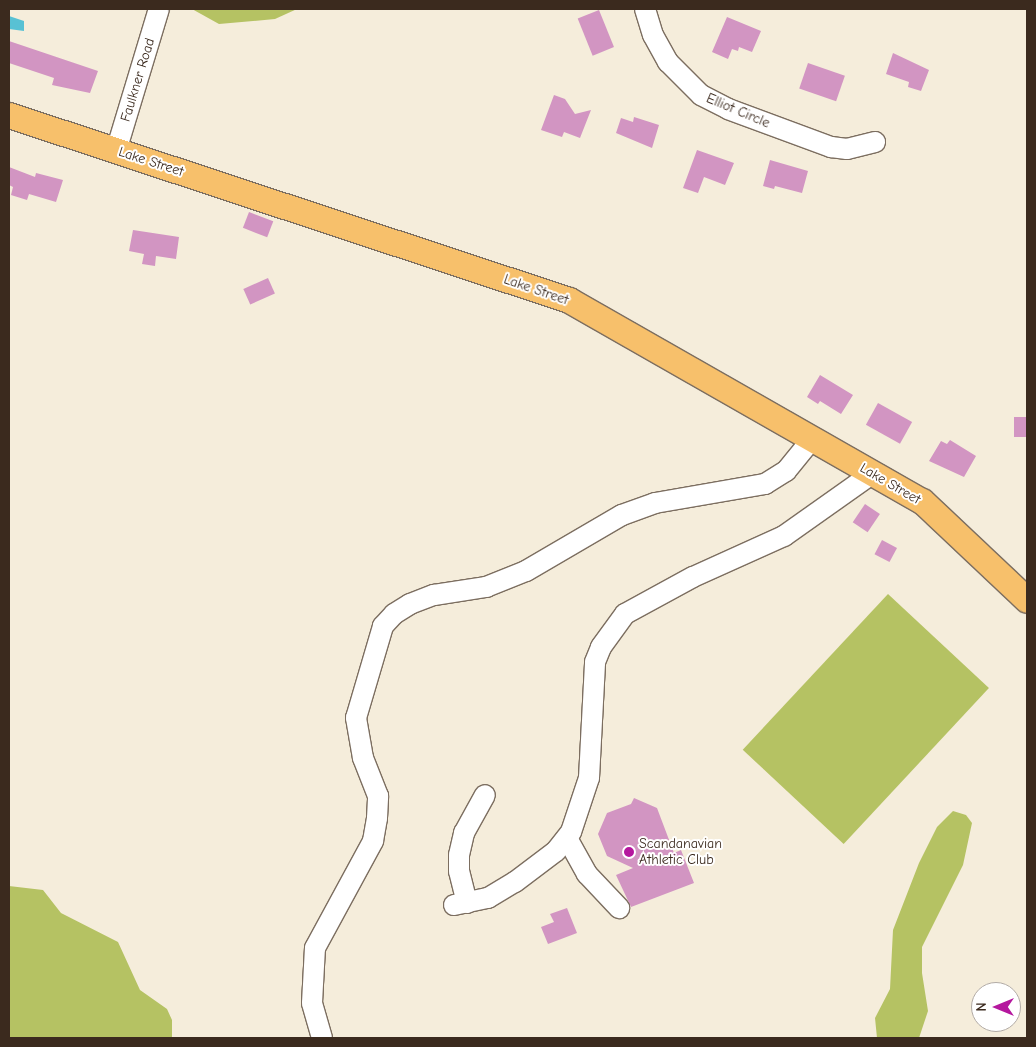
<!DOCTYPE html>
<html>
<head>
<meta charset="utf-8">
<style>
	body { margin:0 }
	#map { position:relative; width:1036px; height:1047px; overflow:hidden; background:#f5eddb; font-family:"Comic Neue",sans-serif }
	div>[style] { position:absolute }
	.green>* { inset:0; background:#b5c263; transform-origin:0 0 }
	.water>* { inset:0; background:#58c1d4 }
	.building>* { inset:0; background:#d295c2; transform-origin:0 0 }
	.roads { filter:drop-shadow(1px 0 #7c6e60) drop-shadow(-1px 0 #7c6e60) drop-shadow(0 1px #7c6e60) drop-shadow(0 -1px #7c6e60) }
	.minor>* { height:20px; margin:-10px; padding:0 10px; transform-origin:10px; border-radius:10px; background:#fff }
	.major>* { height:25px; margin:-12.5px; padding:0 12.5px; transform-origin:12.5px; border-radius:12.5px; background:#f7c06b }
	.dots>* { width:14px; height:14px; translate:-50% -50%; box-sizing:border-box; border:2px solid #fff; border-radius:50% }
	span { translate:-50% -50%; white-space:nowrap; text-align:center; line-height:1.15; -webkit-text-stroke:4px #fff; paint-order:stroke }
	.street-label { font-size:14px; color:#3b2a1e }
	.poi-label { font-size:14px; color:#3b2a1e }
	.left { translate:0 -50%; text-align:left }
	.frame { position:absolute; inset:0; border:10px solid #3b2a1e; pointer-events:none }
	.north { position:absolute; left:971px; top:982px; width:50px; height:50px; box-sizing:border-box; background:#fff; border:1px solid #b1aaa5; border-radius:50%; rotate:270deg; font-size:14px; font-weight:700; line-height:20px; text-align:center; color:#3b2a1e }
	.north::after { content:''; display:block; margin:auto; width:18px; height:22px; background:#b5179e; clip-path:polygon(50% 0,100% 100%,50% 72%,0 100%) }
</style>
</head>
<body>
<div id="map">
	<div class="green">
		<div style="clip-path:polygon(192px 9px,297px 9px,275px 19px,219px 24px)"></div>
		<div style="left:888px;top:594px;width:138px;height:213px;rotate:43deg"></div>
		<div style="clip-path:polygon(953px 811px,966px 815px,972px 823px,963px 865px,922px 947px,922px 973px,928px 1011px,919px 1038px,877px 1038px,875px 1018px,890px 989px,893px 930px,919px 863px,937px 827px)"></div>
		<div style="clip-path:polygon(9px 886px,43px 890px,61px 913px,118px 942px,140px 990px,167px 1009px,172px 1020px,172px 1038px,9px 1038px)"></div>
	</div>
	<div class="water">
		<div style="clip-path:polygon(9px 16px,24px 21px,24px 31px,9px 29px)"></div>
	</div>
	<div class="building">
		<div style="left:599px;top:10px;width:40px;height:23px;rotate:68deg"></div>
		<div style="clip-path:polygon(727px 17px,761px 31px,752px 52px,739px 47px,738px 51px,732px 49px,728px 59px,712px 52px)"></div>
		<div style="clip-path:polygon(9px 41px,98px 71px,90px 93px,52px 85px,54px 78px,9px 63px)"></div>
		<div style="clip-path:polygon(893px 53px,929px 70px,921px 91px,908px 87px,909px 82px,886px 74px)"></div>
		<div style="left:808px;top:63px;width:39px;height:27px;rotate:19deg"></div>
		<div style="clip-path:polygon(554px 95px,565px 99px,575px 114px,591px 110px,580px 138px,564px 132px,562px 137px,541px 130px)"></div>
		<div style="clip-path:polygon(634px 117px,659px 125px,652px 148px,616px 133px,621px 118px,633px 122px)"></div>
		<div style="clip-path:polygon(697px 150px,734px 163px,725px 185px,704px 177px,698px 193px,683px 188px)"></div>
		<div style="clip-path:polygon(770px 160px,808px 171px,802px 193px,775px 186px,774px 189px,763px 186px)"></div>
		<div style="clip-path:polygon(9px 167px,35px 177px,36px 173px,63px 180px,56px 202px,29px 194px,27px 200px,11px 195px,13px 187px,9px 185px)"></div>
		<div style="left:249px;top:212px;width:26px;height:17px;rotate:21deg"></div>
		<div style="clip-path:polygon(133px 230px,179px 237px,176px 259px,156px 256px,155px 266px,142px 264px,144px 254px,129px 251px)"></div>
		<div style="left:268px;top:278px;width:17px;height:27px;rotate:66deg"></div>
		<div style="clip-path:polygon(820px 375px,853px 395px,841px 414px,820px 401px,818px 404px,807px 397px)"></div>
		<div style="left:878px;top:403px;width:39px;height:25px;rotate:29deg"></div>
		<div style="left:1014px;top:417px;width:13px;height:20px"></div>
		<div style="clip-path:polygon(950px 440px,976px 456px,964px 477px,929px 461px,941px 441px,947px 444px)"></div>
		<div style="left:865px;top:504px;width:18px;height:22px;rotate:34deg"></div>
		<div style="left:882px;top:540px;width:17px;height:16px;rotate:28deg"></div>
		<div style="clip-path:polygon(634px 798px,657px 808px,674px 853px,681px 850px,694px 883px,631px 907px,616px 875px,633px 868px,607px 856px,598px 834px,607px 813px,631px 804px)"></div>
		<div style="clip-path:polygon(567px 908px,577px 933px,548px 944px,541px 927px,554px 922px,550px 914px)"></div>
	</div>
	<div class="roads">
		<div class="minor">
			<div style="left:645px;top:9px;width:27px;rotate:73deg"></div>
			<div style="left:653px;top:35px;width:31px;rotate:61deg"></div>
			<div style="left:668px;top:62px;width:47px;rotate:45deg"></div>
			<div style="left:701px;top:95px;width:30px;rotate:27deg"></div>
			<div style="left:728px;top:109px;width:110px;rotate:20.3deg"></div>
			<div style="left:831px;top:147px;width:16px;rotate:7deg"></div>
			<div style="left:847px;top:149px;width:29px;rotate:-14deg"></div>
			<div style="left:116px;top:151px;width:148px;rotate:-73.2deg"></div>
			<div style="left:567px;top:838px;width:41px;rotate:60.9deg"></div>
			<div style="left:587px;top:874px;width:47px;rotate:46.7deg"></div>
			<div style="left:467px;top:903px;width:33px;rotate:-104deg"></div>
			<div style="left:459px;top:871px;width:16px;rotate:-90deg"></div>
			<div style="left:459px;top:855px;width:23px;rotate:-77deg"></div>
			<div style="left:464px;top:833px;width:43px;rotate:-61.1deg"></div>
			<div style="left:454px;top:905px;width:35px;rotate:-12deg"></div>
			<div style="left:488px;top:898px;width:31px;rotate:-31deg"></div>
			<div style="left:515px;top:882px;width:51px;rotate:-37.1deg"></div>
			<div style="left:556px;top:851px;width:24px;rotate:-52deg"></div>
			<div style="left:571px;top:832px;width:57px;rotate:-71.6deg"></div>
			<div style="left:589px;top:778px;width:116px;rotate:-87deg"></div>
			<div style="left:595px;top:662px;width:16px;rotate:-68deg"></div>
			<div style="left:601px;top:647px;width:41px;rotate:-54deg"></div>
			<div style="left:625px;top:614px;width:77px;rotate:-28.6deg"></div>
			<div style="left:693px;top:577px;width:100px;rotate:-24.3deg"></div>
			<div style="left:784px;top:536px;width:109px;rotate:-35.3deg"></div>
			<div style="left:322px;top:1038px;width:36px;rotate:-106deg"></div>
			<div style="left:312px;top:1003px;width:55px;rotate:-86.9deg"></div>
			<div style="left:315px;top:948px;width:122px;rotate:-61.5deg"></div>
			<div style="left:373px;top:841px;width:23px;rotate:-80deg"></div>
			<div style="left:377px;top:818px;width:22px;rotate:-87deg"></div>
			<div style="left:378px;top:796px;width:41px;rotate:-111.5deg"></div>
			<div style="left:363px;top:758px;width:41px;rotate:-99.9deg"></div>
			<div style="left:356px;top:718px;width:96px;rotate:-73.6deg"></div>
			<div style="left:383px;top:626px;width:16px;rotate:-47deg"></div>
			<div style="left:394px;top:614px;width:19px;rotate:-32deg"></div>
			<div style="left:410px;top:604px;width:26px;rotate:-21deg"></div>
			<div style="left:434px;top:595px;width:53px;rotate:-8.7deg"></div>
			<div style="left:486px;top:587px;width:43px;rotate:-21.8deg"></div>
			<div style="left:526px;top:571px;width:111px;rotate:-30.3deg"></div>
			<div style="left:622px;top:515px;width:35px;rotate:-20deg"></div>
			<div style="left:655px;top:503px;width:112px;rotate:-9.8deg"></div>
			<div style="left:765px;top:484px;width:25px;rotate:-32deg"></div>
			<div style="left:786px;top:471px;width:41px;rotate:-50.9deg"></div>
		</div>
		<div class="major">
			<div style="left:9px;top:115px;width:590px;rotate:18.28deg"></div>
			<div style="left:569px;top:300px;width:406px;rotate:29.7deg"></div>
			<div style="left:922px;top:501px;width:144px;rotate:43.3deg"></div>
		</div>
	</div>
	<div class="dots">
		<div style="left:629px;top:852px;background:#b5179e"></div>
	</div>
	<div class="street-label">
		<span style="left:138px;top:80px;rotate:-73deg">Faulkner Road</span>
		<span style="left:738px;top:111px;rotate:23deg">Elliot Circle</span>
		<span style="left:151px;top:162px;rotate:18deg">Lake Street</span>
		<span style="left:536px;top:290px;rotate:19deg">Lake Street</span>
		<span style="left:890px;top:484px;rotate:30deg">Lake Street</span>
	</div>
	<div class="poi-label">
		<span class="left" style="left:639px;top:852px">Scandanavian<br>Athletic Club</span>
	</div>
	<div class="frame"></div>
	<div class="north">N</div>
</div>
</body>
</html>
